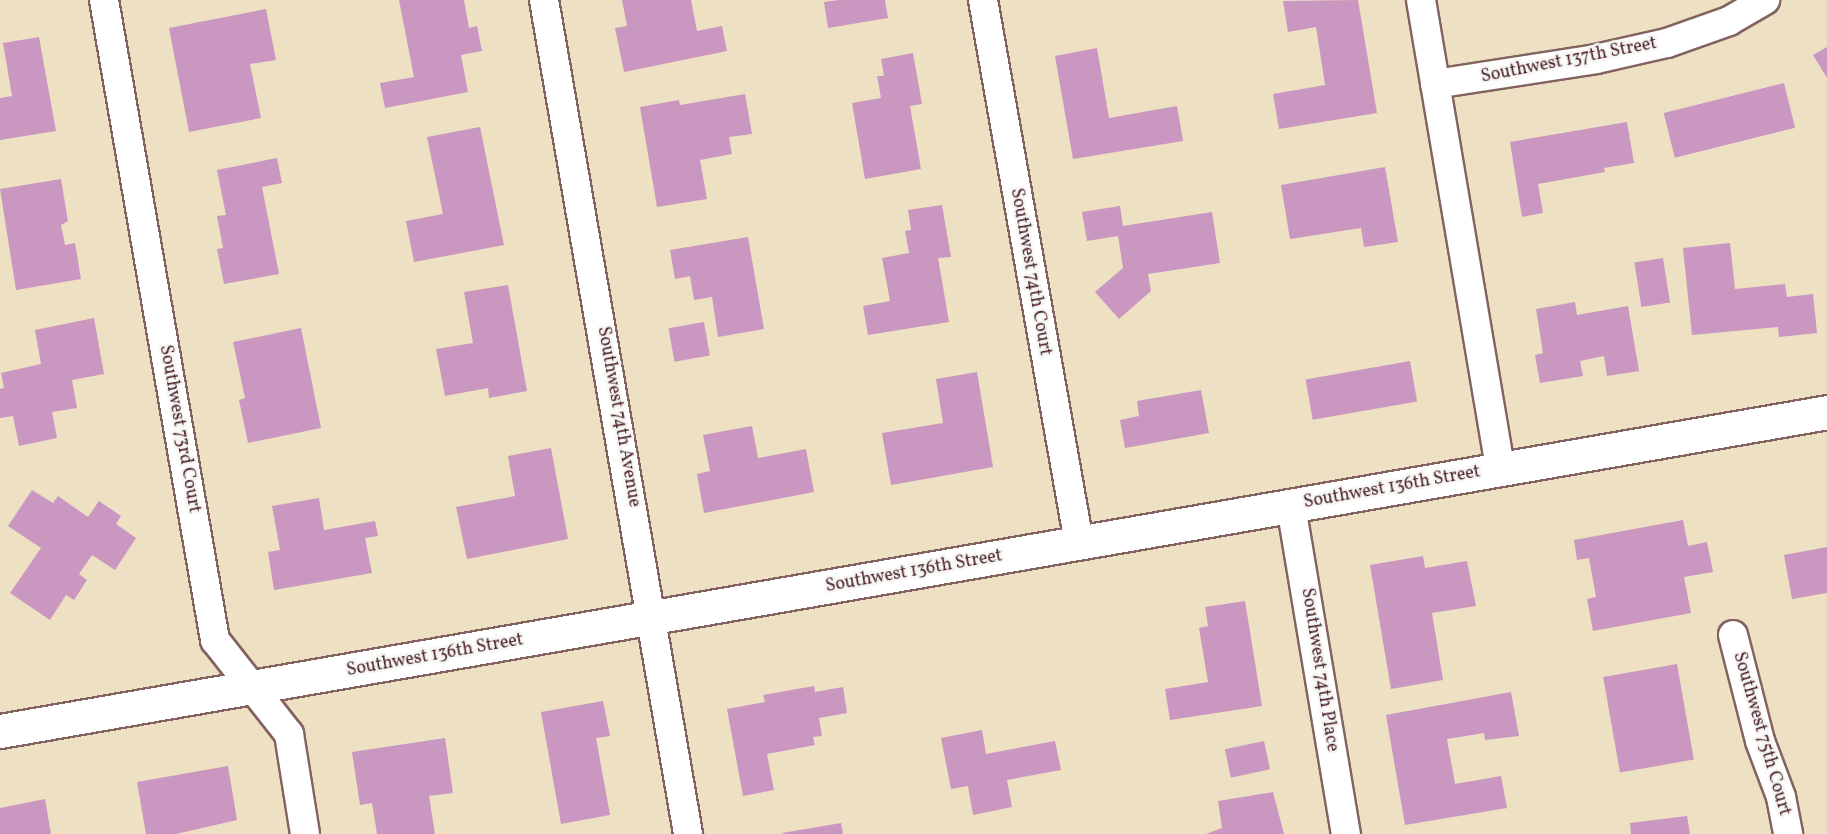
<!DOCTYPE html>
<html>
<head>
<meta charset="utf-8">
<style>
	body { margin:0 }
	#map { position:relative; width:1827px; height:834px; overflow:hidden; background:#eee0c2; font-family:Vollkorn,serif }
	div>[style] { position:absolute }
	.building>* { inset:0; background:#c997c0; transform-origin:0 0 }
	.roads { filter:drop-shadow(2px 0 #836360) drop-shadow(-2px 0 #836360) drop-shadow(0 2px #836360) drop-shadow(0 -2px #836360) }
	.minor>* { height:28px; margin:-14px; padding:0 14px; transform-origin:14px; border-radius:14px; background:#fff }
	.tertiary>* { height:33px; margin:-16.5px; padding:0 16.5px; transform-origin:16.5px; border-radius:16.5px; background:#fff }
	span { translate:-50% -50%; white-space:nowrap; text-align:center; line-height:1.15; -webkit-text-stroke:5px #f6f6f2; paint-order:stroke }
	.street-label { font-size:18px; color:#4a1f2b }
</style>
</head>
<body>
<div id="map">
	<div class="building">
		<div style="clip-path:polygon(399px 0,464px 0,469px 28px,477px 26px,482px 51px,461px 55px,468px 92px,385px 108px,380px 83px,414px 77px)"></div>
		<div style="clip-path:polygon(622px 0,691px 0,697px 31px,722px 26px,727px 51px,624px 72px,615px 28px,627px 26px)"></div>
		<div style="clip-path:polygon(839px 0,885px 0,888px 18px,828px 28px,824px 2px)"></div>
		<div style="clip-path:polygon(1358px 0,1377px 113px,1279px 129px,1273px 94px,1325px 85px,1316px 27px,1288px 32px,1283px 1px)"></div>
		<div style="clip-path:polygon(266px 9px,276px 60px,250px 64px,261px 118px,189px 132px,169px 28px)"></div>
		<div style="clip-path:polygon(39px 37px,56px 131px,0 140px,0 98px,12px 96px,3px 43px)"></div>
		<div style="clip-path:polygon(1827px 47px,1827px 78px,1813px 55px)"></div>
		<div style="clip-path:polygon(1097px 48px,1109px 118px,1177px 106px,1183px 141px,1073px 159px,1055px 56px)"></div>
		<div style="clip-path:polygon(913px 53px,922px 104px,910px 106px,921px 169px,865px 179px,852px 103px,881px 98px,877px 76px,884px 76px,881px 59px)"></div>
		<div style="left:1784px;top:83px;width:46px;height:124px;rotate:76deg"></div>
		<div style="clip-path:polygon(745px 94px,752px 134px,729px 137px,732px 154px,700px 160px,707px 199px,657px 207px,640px 107px,679px 100px,680px 105px)"></div>
		<div style="clip-path:polygon(1627px 122px,1634px 163px,1604px 168px,1605px 172px,1538px 184px,1543px 213px,1522px 217px,1510px 142px)"></div>
		<div style="clip-path:polygon(480px 127px,504px 245px,414px 262px,406px 221px,443px 214px,427px 137px)"></div>
		<div style="clip-path:polygon(277px 158px,282px 183px,262px 187px,279px 274px,224px 284px,217px 249px,223px 248px,217px 216px,226px 215px,217px 170px)"></div>
		<div style="clip-path:polygon(1385px 167px,1398px 242px,1364px 247px,1361px 228px,1290px 239px,1281px 185px)"></div>
		<div style="clip-path:polygon(61px 179px,68px 221px,61px 225px,65px 245px,75px 243px,81px 279px,16px 290px,0 189px)"></div>
		<div style="clip-path:polygon(942px 205px,951px 257px,938px 258px,949px 322px,868px 335px,863px 306px,890px 301px,882px 258px,909px 253px,905px 231px,911px 230px,908px 210px)"></div>
		<div style="clip-path:polygon(1120px 206px,1123px 226px,1212px 212px,1220px 263px,1148px 274px,1151px 291px,1119px 319px,1095px 292px,1123px 268px,1118px 236px,1087px 241px,1082px 212px)"></div>
		<div style="clip-path:polygon(748px 237px,764px 329px,718px 337px,712px 297px,694px 300px,690px 276px,675px 279px,670px 250px)"></div>
		<div style="clip-path:polygon(1730px 243px,1735px 289px,1785px 284px,1787px 297px,1813px 294px,1817px 333px,1779px 337px,1778px 327px,1692px 335px,1683px 248px)"></div>
		<div style="left:1663px;top:258px;width:45px;height:29px;rotate:81deg"></div>
		<div style="clip-path:polygon(508px 285px,527px 391px,489px 398px,488px 388px,445px 396px,436px 349px,473px 343px,464px 292px)"></div>
		<div style="clip-path:polygon(1575px 302px,1577px 315px,1628px 306px,1639px 371px,1607px 376px,1604px 356px,1580px 361px,1583px 376px,1540px 383px,1535px 355px,1543px 353px,1536px 309px)"></div>
		<div style="clip-path:polygon(94px 318px,104px 374px,72px 380px,77px 408px,52px 412px,57px 438px,19px 446px,13px 416px,0 418px,0 389px,4px 388px,1px 373px,41px 364px,35px 330px)"></div>
		<div style="left:704px;top:322px;width:34px;height:36px;rotate:80deg"></div>
		<div style="clip-path:polygon(301px 328px,321px 428px,248px 443px,239px 400px,245px 398px,233px 342px)"></div>
		<div style="left:1410px;top:361px;width:41px;height:106px;rotate:80deg"></div>
		<div style="clip-path:polygon(977px 372px,993px 467px,891px 485px,882px 433px,943px 423px,936px 379px)"></div>
		<div style="clip-path:polygon(1201px 390px,1209px 433px,1125px 448px,1120px 420px,1139px 416px,1137px 401px)"></div>
		<div style="clip-path:polygon(752px 426px,758px 458px,806px 449px,814px 492px,704px 513px,697px 474px,710px 471px,703px 435px)"></div>
		<div style="clip-path:polygon(551px 448px,568px 539px,467px 559px,456px 507px,515px 496px,508px 456px)"></div>
		<div style="clip-path:polygon(32px 490px,53px 503px,58px 496px,88px 517px,99px 501px,121px 516px,116px 524px,136px 538px,115px 570px,92px 555px,79px 574px,87px 580px,74px 600px,66px 595px,50px 620px,10px 593px,41px 548px,8px 526px)"></div>
		<div style="clip-path:polygon(319px 498px,324px 530px,375px 521px,378px 536px,365px 538px,372px 573px,274px 590px,268px 552px,280px 550px,272px 506px)"></div>
		<div style="clip-path:polygon(1683px 520px,1688px 546px,1707px 542px,1713px 572px,1684px 577px,1691px 613px,1593px 631px,1587px 599px,1596px 597px,1589px 558px,1577px 560px,1574px 540px)"></div>
		<div style="clip-path:polygon(1827px 547px,1827px 593px,1792px 599px,1784px 555px)"></div>
		<div style="clip-path:polygon(1423px 556px,1425px 568px,1467px 561px,1476px 606px,1432px 613px,1443px 680px,1391px 689px,1370px 565px)"></div>
		<div style="clip-path:polygon(1245px 601px,1262px 706px,1170px 720px,1165px 689px,1208px 682px,1199px 628px,1208px 626px,1205px 607px)"></div>
		<div style="left:1677px;top:664px;width:97px;height:75px;rotate:80deg"></div>
		<div style="clip-path:polygon(814px 686px,815px 692px,843px 687px,847px 713px,819px 718px,822px 736px,813px 737px,815px 745px,767px 754px,774px 790px,743px 796px,727px 709px,765px 702px,763px 695px)"></div>
		<div style="clip-path:polygon(1511px 692px,1519px 736px,1485px 740px,1484px 733px,1447px 739px,1455px 784px,1501px 776px,1507px 808px,1405px 825px,1386px 715px)"></div>
		<div style="clip-path:polygon(603px 701px,610px 736px,596px 738px,610px 815px,561px 824px,541px 712px)"></div>
		<div style="clip-path:polygon(982px 730px,986px 754px,1055px 741px,1061px 770px,1007px 780px,1012px 807px,973px 815px,968px 786px,951px 789px,941px 738px)"></div>
		<div style="clip-path:polygon(445px 738px,453px 793px,429px 796px,435px 834px,377px 834px,372px 803px,360px 805px,352px 752px)"></div>
		<div style="left:1264px;top:741px;width:29px;height:40px;rotate:78deg"></div>
		<div style="clip-path:polygon(228px 766px,237px 820px,176px 834px,146px 834px,137px 782px)"></div>
		<div style="clip-path:polygon(1273px 792px,1284px 834px,1206px 834px,1222px 828px,1218px 801px)"></div>
		<div style="clip-path:polygon(45px 799px,51px 834px,0 834px,0 808px)"></div>
		<div style="clip-path:polygon(1687px 816px,1690px 834px,1631px 834px,1630px 823px)"></div>
		<div style="clip-path:polygon(841px 823px,843px 834px,783px 834px,782px 833px)"></div>
	</div>
	<div class="roads">
		<div class="minor">
			<div style="left:104px;top:0;width:650px;rotate:80.16deg"></div>
			<div style="left:215px;top:640px;width:120px;rotate:51.8deg"></div>
			<div style="left:289px;top:734px;width:101px;rotate:80.9deg"></div>
			<div style="left:544px;top:0;width:846px;rotate:80.2deg"></div>
			<div style="left:983px;top:0;width:551px;rotate:79.97deg"></div>
			<div style="left:1421px;top:0;width:476px;rotate:80.4deg"></div>
			<div style="left:1435px;top:84px;width:163px;rotate:-8.8deg"></div>
			<div style="left:1596px;top:59px;width:73px;rotate:-12.7deg"></div>
			<div style="left:1667px;top:43px;width:66px;rotate:-19.5deg"></div>
			<div style="left:1729px;top:21px;width:42px;rotate:-30.3deg"></div>
			<div style="left:1291px;top:506px;width:333px;rotate:80.5deg"></div>
			<div style="left:1733px;top:635px;width:109px;rotate:75.7deg"></div>
			<div style="left:1760px;top:741px;width:60px;rotate:69.4deg"></div>
			<div style="left:1781px;top:797px;width:38px;rotate:79deg"></div>
		</div>
		<div class="tertiary">
			<div style="left:0;top:731px;width:1855px;rotate:-9.9deg"></div>
		</div>
	</div>
	<div class="street-label">
		<span style="left:1569px;top:61px;rotate:-11deg">Southwest 137th Street</span>
		<span style="left:1030px;top:272px;rotate:80deg">Southwest 74th Court</span>
		<span style="left:618px;top:417px;rotate:80deg">Southwest 74th Avenue</span>
		<span style="left:179px;top:429px;rotate:80deg">Southwest 73rd Court</span>
		<span style="left:1392px;top:488px;rotate:-10deg">Southwest 136th Street</span>
		<span style="left:914px;top:572px;rotate:-10deg">Southwest 136th Street</span>
		<span style="left:435px;top:656px;rotate:-10deg">Southwest 136th Street</span>
		<span style="left:1319px;top:670px;rotate:81deg">Southwest 74th Place</span>
		<span style="left:1761px;top:734px;rotate:74deg">Southwest 75th Court</span>
	</div>
</div>
</body>
</html>
